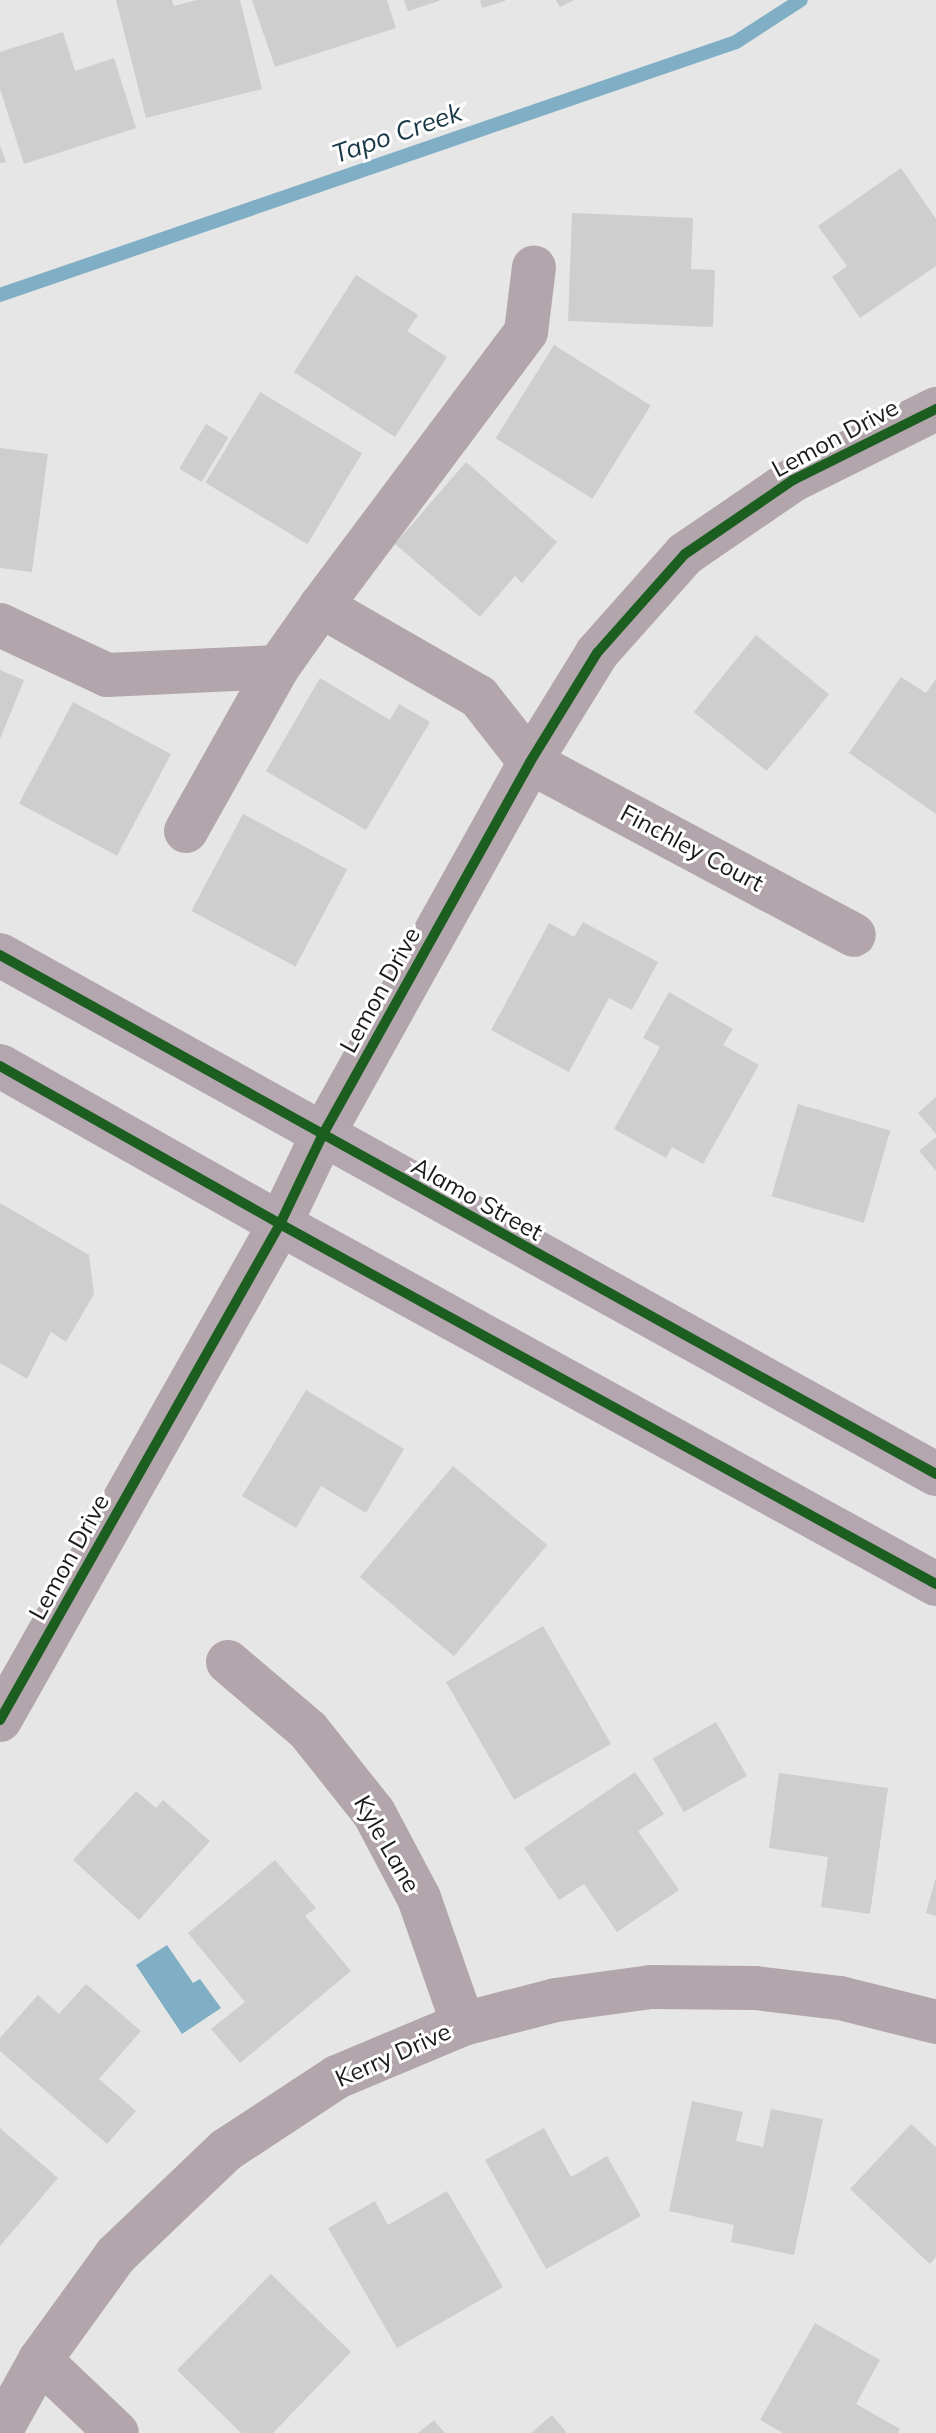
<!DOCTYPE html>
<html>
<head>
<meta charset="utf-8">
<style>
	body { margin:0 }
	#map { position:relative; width:936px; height:2433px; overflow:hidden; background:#e6e6e6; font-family:Mulish,sans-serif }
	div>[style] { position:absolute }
	.water>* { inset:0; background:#80afc5 }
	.stream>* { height:14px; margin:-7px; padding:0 7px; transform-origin:7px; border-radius:7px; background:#80afc5 }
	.building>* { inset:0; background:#cecece; transform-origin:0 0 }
	.minor>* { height:44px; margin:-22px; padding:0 22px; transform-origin:22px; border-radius:22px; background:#b2a5ac }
	.major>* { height:44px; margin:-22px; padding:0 22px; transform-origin:22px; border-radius:22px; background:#b3a6af }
	.cycleway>* { height:10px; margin:-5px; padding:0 5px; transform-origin:5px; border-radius:5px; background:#1b5e20 }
	span { translate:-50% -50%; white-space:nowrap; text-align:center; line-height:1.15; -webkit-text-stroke:6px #fff; paint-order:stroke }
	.street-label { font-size:24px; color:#1b1b1b }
	.water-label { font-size:26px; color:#183745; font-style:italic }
</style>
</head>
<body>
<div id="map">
	<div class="water">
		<div style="clip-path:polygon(167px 1945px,193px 1983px,200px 1979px,221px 2008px,182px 2034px,136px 1965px)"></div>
	</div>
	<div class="stream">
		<div style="left:0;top:295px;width:778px;rotate:-18.97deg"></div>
		<div style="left:736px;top:42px;width:77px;rotate:-32.9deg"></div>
	</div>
	<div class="building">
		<div style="clip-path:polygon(116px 0,172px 0,174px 6px,197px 0,240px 0,262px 89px,146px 118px)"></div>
		<div style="clip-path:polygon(252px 0,387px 0,396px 28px,275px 67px)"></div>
		<div style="clip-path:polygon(404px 0,439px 0,439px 1px,408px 11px)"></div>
		<div style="clip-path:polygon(480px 0,505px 0,505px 1px,482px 8px)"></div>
		<div style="clip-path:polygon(556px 0,574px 0,560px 7px)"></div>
		<div style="clip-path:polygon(63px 32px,75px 71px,114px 58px,136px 128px,24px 164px,0 89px,0 52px)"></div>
		<div style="clip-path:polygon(0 145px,6px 162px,0 163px)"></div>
		<div style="clip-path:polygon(901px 168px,936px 219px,936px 266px,860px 318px,832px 277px,847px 266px,818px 226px)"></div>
		<div style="clip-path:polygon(572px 213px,693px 218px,691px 269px,715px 270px,713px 327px,568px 321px)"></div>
		<div style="clip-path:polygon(356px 275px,418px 315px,407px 331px,447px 357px,395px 437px,294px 372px)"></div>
		<div style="left:554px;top:345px;width:114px;height:110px;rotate:32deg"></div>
		<div style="left:260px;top:392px;width:119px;height:106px;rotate:31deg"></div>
		<div style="left:206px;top:424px;width:26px;height:52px;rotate:31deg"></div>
		<div style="clip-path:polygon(0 448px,48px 454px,32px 572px,0 568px)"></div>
		<div style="clip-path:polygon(466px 462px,557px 542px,522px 583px,515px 576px,480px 617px,395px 544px)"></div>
		<div style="left:756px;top:635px;width:94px;height:99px;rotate:39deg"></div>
		<div style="clip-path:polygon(0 670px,24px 680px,0 739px)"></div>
		<div style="clip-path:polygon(901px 677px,926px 693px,936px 679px,936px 814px,849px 753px)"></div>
		<div style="clip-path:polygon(320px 678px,390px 720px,399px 704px,430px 722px,366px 830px,266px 771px)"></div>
		<div style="left:73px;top:702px;width:111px;height:115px;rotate:28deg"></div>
		<div style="left:243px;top:814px;width:118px;height:110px;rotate:28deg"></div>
		<div style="clip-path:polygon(583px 922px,658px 962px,632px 1010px,609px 998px,569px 1072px,491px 1030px,549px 923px,574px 937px)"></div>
		<div style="clip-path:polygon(669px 992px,733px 1029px,723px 1045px,759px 1065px,703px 1164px,672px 1147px,666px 1158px,614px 1129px,660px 1047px,643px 1038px)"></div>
		<div style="clip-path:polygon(936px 1097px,936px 1134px,918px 1113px)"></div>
		<div style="left:798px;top:1104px;width:96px;height:96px;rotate:16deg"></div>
		<div style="clip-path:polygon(936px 1137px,936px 1171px,919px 1151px)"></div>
		<div style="clip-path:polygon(0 1203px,89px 1255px,94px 1294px,66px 1342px,51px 1332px,27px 1379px,0 1363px)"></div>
		<div style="clip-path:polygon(306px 1390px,404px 1449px,366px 1513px,321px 1486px,296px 1528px,242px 1496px)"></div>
		<div style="left:453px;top:1466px;width:123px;height:145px;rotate:40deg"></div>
		<div style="left:543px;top:1626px;width:136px;height:112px;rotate:60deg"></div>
		<div style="left:716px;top:1722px;width:62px;height:73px;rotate:60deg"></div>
		<div style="clip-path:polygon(635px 1772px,664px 1814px,638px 1831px,679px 1890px,617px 1932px,584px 1884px,559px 1900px,524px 1848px)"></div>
		<div style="clip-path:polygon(779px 1773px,888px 1788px,870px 1914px,821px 1907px,828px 1857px,769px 1848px)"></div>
		<div style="clip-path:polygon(136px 1791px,156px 1808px,163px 1800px,210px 1841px,139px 1920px,73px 1860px)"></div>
		<div style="clip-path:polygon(275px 1860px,316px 1908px,305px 1916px,351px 1971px,240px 2063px,211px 2029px,245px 2002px,188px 1933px)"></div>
		<div style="clip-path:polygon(935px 1880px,936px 1880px,936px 1916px,926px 1913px)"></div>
		<div style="clip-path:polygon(86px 1984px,141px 2031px,99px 2079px,136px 2111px,107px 2144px,0 2051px,0 2038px,38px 1995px,59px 2014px)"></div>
		<div style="clip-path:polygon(692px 2101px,743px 2112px,736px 2141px,763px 2147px,771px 2109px,823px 2119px,794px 2255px,731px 2242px,734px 2225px,669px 2211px)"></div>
		<div style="clip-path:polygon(911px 2124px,936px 2147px,936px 2257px,930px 2264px,850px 2189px)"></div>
		<div style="clip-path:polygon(0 2128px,58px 2178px,0 2246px)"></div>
		<div style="clip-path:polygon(544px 2128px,571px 2177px,607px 2156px,641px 2216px,546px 2269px,485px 2160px)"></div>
		<div style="clip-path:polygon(447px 2191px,503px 2287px,397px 2348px,328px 2228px,375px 2201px,388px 2225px)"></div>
		<div style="clip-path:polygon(271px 2274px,351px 2352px,273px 2433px,241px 2433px,177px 2370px)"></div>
		<div style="clip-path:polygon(815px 2323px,880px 2360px,856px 2404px,900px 2429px,898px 2433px,783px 2433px,760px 2420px)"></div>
		<div style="clip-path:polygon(552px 2415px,567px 2433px,531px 2433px)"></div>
		<div style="clip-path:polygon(434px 2420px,445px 2433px,418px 2433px)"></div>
	</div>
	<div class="minor">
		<div style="left:321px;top:606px;width:342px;rotate:-53.2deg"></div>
		<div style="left:526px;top:332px;width:65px;rotate:-83deg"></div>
		<div style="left:0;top:625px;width:118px;rotate:25deg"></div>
		<div style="left:107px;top:675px;width:171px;rotate:-2.7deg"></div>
		<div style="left:278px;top:667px;width:75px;rotate:-54.8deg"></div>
		<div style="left:321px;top:606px;width:182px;rotate:29.9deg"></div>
		<div style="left:479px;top:697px;width:83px;rotate:51.9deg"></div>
		<div style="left:530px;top:762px;width:367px;rotate:28.1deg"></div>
		<div style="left:186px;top:831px;width:188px;rotate:-60.7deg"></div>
		<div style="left:228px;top:1662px;width:105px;rotate:40.4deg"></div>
		<div style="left:308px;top:1730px;width:106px;rotate:51.5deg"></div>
		<div style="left:374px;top:1813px;width:96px;rotate:62.1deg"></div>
		<div style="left:419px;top:1898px;width:133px;rotate:70.8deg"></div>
		<div style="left:0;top:1720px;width:570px;rotate:-60.55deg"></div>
		<div style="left:280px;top:1224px;width:98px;rotate:-64.5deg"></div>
		<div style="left:322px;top:1136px;width:428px;rotate:-60.9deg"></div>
		<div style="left:530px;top:762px;width:128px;rotate:-58.4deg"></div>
		<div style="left:597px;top:653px;width:132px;rotate:-48.4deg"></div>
		<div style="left:685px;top:554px;width:131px;rotate:-34.4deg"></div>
		<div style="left:793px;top:480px;width:160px;rotate:-26.4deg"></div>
		<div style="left:40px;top:2360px;width:106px;rotate:43.5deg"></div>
		<div style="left:0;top:2432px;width:82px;rotate:-60.9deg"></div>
		<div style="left:40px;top:2360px;width:130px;rotate:-54.1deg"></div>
		<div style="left:116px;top:2255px;width:152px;rotate:-43.7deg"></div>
		<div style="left:226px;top:2150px;width:133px;rotate:-33.3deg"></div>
		<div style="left:337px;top:2077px;width:137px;rotate:-22.8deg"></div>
		<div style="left:463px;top:2024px;width:96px;rotate:-14.5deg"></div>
		<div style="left:556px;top:2000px;width:96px;rotate:-7.8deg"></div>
		<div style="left:651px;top:1987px;width:104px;rotate:0.6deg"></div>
		<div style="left:755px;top:1988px;width:86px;rotate:6.7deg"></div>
		<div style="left:840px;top:1998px;width:99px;rotate:14deg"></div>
	</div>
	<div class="major">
		<div style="left:0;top:955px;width:1070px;rotate:29.01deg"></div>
		<div style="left:0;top:1066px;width:322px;rotate:29.4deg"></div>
		<div style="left:280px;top:1224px;width:748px;rotate:28.76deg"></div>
	</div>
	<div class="cycleway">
		<div style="left:0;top:955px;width:1070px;rotate:29.01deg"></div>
		<div style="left:0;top:1066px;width:322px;rotate:29.4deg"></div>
		<div style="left:280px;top:1224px;width:748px;rotate:28.76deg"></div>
		<div style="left:0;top:1720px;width:570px;rotate:-60.55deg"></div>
		<div style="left:280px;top:1224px;width:98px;rotate:-64.5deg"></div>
		<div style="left:322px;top:1136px;width:428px;rotate:-60.9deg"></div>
		<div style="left:530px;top:762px;width:128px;rotate:-58.4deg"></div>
		<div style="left:597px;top:653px;width:132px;rotate:-48.4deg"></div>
		<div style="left:685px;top:554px;width:131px;rotate:-34.4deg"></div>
		<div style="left:793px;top:480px;width:160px;rotate:-26.4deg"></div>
	</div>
	<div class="street-label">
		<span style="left:835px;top:438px;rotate:-28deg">Lemon Drive</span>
		<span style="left:692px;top:848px;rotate:28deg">Finchley Court</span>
		<span style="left:380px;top:990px;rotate:-61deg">Lemon Drive</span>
		<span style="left:477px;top:1199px;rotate:29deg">Alamo Street</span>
		<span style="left:69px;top:1557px;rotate:-61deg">Lemon Drive</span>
		<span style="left:387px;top:1844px;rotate:60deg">Kyle Lane</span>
		<span style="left:393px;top:2055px;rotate:-24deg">Kerry Drive</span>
	</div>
	<div class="water-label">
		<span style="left:397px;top:133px;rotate:-19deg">Tapo Creek</span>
	</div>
</div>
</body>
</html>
